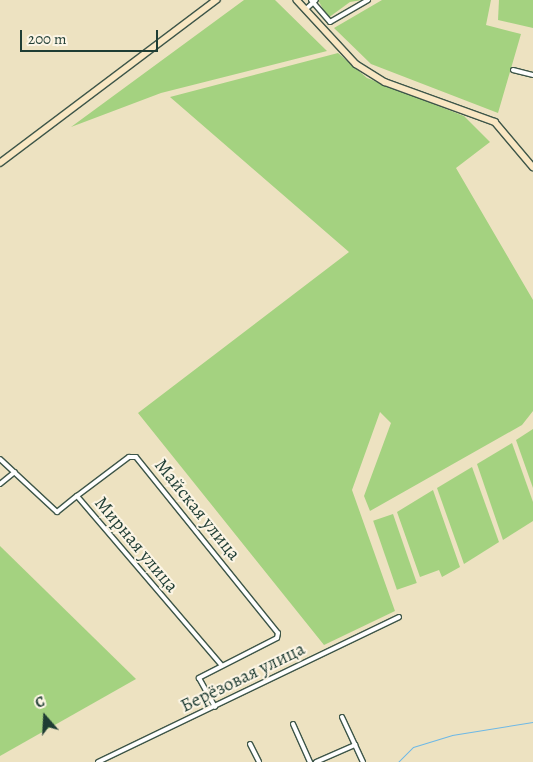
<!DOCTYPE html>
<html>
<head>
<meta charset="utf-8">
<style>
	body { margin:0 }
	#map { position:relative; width:533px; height:762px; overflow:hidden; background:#ede2c1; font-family:Alegreya,serif }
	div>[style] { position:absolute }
	.green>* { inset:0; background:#a4d280; transform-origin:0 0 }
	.stream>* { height:1px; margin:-0.5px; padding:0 0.5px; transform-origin:0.5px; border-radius:0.5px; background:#6db8e6 }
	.roads { filter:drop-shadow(1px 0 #3e5649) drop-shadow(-1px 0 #3e5649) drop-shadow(0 1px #3e5649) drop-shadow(0 -1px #3e5649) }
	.street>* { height:4px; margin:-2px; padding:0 2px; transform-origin:2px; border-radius:2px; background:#fff }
	.secondary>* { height:5.5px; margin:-2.75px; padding:0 2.75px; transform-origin:2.75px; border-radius:2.75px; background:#f9e7c3 }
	span { translate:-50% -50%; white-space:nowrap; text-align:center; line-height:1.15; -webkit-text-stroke:4px #fcf5e5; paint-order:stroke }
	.street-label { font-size:19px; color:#1f3d34 }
	.north { position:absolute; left:20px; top:692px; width:50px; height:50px; -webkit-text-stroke:4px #fcf5e5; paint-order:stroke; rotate:341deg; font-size:14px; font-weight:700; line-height:20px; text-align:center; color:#1f3d34 }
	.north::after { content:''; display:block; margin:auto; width:18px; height:22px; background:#1f3d34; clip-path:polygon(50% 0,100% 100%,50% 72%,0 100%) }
	.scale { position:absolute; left:20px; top:30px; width:138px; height:22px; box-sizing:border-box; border:2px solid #1f3d34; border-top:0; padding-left:6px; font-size:15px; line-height:18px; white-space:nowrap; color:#1f3d34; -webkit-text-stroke:4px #fcf5e5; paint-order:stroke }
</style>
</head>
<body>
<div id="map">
	<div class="green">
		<div style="clip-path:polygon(244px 0,275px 0,327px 51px,161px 93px,71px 127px)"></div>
		<div style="clip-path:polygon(318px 0,362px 0,350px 2px,328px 18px)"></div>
		<div style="clip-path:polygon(382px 0,491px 0,486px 25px,521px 34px,498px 113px,371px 64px,334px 28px)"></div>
		<div style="clip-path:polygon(499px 0,533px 0,533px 28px,498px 20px)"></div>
		<div style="clip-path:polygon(338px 53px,367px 78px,464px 116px,490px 142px,456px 168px,533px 300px,533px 411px,522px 425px,370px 511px,364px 496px,391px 423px,380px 412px,352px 490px,395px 611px,324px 645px,138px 413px,349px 252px,170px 97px)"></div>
		<div style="clip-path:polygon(533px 429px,533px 488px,516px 440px)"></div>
		<div style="clip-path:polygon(512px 443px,533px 502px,533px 521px,503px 540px,477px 464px)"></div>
		<div style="clip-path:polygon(472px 467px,499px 542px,464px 564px,437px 488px)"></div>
		<div style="clip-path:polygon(433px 490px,460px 567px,442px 577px,439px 570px,420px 577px,397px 512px)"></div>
		<div style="left:393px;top:514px;width:73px;height:21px;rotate:71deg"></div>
		<div style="clip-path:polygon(0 546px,136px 679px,0 756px)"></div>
	</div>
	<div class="stream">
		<div style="left:398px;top:762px;width:21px;rotate:-45deg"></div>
		<div style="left:413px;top:747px;width:41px;rotate:-17.1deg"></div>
		<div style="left:452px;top:735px;width:82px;rotate:-9.1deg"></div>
	</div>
	<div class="roads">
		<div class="street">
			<div style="left:311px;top:0;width:29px;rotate:49deg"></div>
			<div style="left:330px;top:22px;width:44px;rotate:-30.1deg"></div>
			<div style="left:306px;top:9px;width:13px;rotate:-42deg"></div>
			<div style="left:513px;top:70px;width:21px;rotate:14deg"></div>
			<div style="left:0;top:459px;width:78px;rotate:42.9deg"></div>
			<div style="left:57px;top:512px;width:26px;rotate:-39deg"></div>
			<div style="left:77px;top:496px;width:223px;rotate:49.5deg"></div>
			<div style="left:0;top:484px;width:19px;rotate:-39deg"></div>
			<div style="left:77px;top:496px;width:65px;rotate:-36.9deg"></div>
			<div style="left:129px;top:457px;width:7px"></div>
			<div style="left:136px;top:457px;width:226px;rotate:51.1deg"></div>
			<div style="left:278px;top:633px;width:5px;rotate:101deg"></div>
			<div style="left:277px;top:638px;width:88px;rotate:152.9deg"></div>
			<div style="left:199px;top:678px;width:33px;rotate:61deg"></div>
			<div style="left:342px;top:717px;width:50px;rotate:65deg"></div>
			<div style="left:293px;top:724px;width:42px;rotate:65.9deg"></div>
			<div style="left:250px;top:744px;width:20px;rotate:63deg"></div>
			<div style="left:98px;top:762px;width:334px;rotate:-25.7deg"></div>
			<div style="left:316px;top:762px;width:43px;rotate:-23.6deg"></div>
		</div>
		<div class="secondary">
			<div style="left:297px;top:0;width:87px;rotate:47.3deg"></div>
			<div style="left:356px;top:64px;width:34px;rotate:32deg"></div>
			<div style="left:385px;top:82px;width:117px;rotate:20deg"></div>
			<div style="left:495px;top:122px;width:59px;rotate:49.8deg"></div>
			<div style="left:0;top:163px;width:271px;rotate:-37deg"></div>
		</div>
	</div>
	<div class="street-label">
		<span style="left:197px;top:510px;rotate:51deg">Майская улица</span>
		<span style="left:136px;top:545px;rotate:50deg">Мирная улица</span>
		<span style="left:243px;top:678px;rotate:-26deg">Берёзовая улица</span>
	</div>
	<div class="north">С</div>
	<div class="scale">200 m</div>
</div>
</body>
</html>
